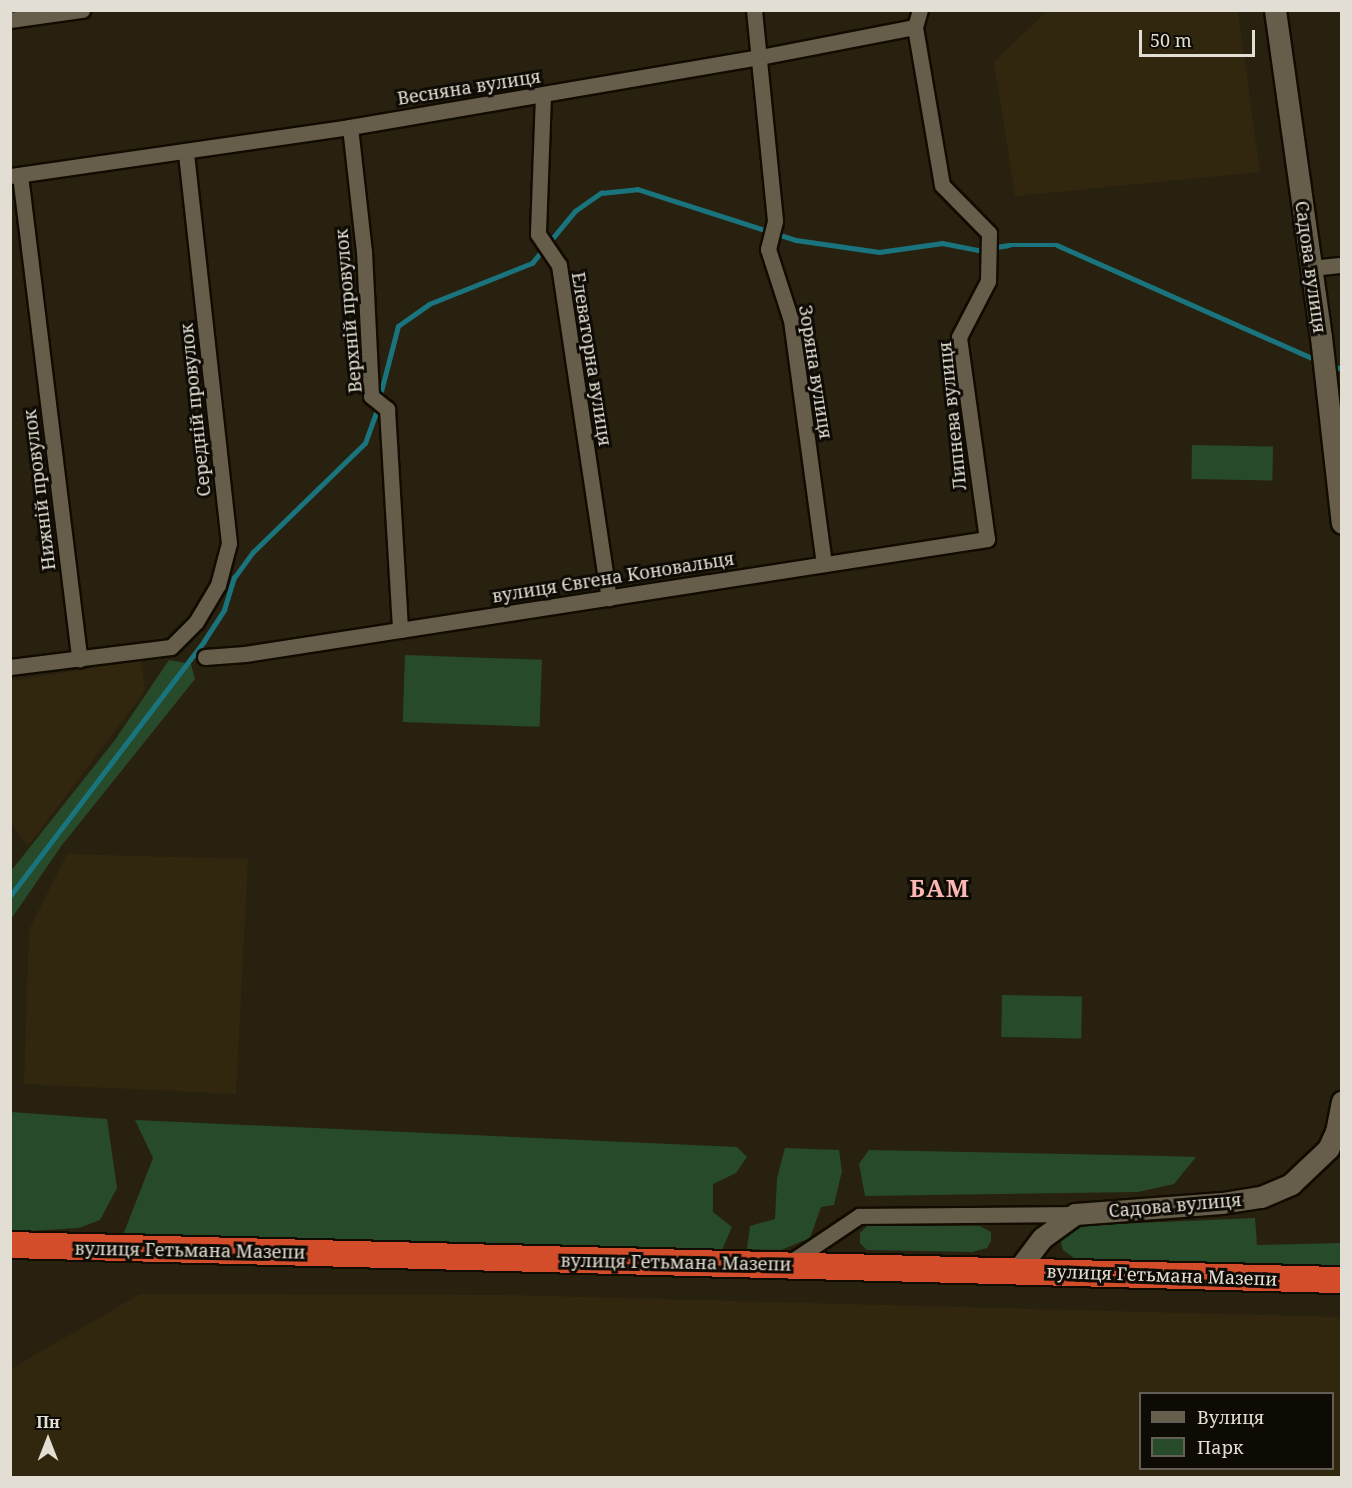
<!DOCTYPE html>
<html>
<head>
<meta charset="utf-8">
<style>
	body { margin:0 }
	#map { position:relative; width:1352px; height:1488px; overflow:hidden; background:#282110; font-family:"Noto Serif",serif }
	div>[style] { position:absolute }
	.built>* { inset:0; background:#31270e }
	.green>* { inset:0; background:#274a2b; transform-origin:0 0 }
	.stream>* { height:4.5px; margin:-2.25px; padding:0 2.25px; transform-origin:2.25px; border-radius:2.25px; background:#1a747e }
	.roads { filter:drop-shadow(2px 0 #110b00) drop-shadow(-2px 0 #110b00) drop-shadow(0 2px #110b00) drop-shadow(0 -2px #110b00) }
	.street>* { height:15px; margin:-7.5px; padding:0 7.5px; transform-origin:7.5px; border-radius:7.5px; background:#665e4a }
	.secondary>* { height:21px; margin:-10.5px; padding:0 10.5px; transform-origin:10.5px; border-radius:10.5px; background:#665e4a }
	.highway>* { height:26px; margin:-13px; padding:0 13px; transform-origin:13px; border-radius:13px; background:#d44d2b }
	span { translate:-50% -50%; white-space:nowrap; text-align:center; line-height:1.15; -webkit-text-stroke:6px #0e0b05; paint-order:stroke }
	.street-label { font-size:18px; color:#e3ded3 }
	.district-label { font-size:24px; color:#fbb7b2; font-weight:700; letter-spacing:1.5px }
	.frame { position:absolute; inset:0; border:12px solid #e3ded3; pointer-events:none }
	.legend { position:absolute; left:1139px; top:1392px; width:195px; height:78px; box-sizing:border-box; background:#0e0b05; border:2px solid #635f57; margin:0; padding:8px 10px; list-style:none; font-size:18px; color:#e3ded3 }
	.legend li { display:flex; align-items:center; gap:12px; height:30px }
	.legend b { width:30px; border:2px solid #635f57 }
	.north { position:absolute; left:18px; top:1410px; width:60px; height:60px; -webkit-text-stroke:4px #0e0b05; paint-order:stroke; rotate:0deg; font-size:16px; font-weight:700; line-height:24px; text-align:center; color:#e3ded3 }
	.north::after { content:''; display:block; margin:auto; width:21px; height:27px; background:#e3ded3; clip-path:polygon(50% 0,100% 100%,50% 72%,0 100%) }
	.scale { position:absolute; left:1139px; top:30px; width:116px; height:27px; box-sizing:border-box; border:3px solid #e3ded3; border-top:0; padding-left:8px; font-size:18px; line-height:21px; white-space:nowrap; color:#e3ded3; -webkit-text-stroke:4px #0e0b05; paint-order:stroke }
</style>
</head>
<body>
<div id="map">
	<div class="built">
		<div style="clip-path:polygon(1047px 11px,1238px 11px,1260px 172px,1015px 196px,994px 62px)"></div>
		<div style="clip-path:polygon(141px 660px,145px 691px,28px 846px,11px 823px,11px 681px)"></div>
		<div style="clip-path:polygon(67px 854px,248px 859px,236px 1094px,24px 1084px,29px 930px)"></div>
		<div style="clip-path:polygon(evenodd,140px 1294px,510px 1295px,1341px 1317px,1341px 1477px,11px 1477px,11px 1369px,140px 1294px,1140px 1394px,1332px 1394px,1332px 1468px,1140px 1468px,1140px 1394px)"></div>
	</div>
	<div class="green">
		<div style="left:1192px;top:445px;width:81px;height:34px;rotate:1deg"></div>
		<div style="left:405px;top:655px;width:137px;height:67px;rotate:2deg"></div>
		<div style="clip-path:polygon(169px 660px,191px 664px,195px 679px,62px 845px,11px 919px,11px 871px,115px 740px)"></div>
		<div style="left:1002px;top:995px;width:80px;height:42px;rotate:1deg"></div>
		<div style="clip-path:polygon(11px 1112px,107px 1119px,117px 1188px,100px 1220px,79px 1228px,11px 1232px)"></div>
		<div style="clip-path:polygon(135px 1120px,737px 1147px,747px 1157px,736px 1173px,713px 1184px,713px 1212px,732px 1227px,722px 1250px,123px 1235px,153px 1158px)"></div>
		<div style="clip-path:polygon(785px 1148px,839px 1150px,842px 1171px,834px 1205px,821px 1207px,810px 1238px,781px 1250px,747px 1249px,750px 1226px,775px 1219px,777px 1178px)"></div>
		<div style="clip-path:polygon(869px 1150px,1166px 1156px,1196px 1157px,1174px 1184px,1138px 1192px,865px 1196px,859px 1164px)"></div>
		<div style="clip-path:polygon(1255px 1218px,1257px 1245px,1341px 1243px,1341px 1266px,1077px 1260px,1063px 1250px,1060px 1238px,1071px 1226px)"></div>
		<div style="clip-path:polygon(867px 1226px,980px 1226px,991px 1232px,991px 1241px,987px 1248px,972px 1252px,867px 1250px,860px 1243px,860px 1233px)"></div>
	</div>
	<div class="stream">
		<div style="left:1330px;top:365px;width:13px;rotate:18deg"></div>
		<div style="left:379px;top:399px;width:75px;rotate:-75.4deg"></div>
		<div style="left:398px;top:326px;width:38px;rotate:-35deg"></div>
		<div style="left:429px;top:304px;width:111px;rotate:-21.7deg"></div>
		<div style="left:532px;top:263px;width:67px;rotate:-50.4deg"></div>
		<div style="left:575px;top:211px;width:32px;rotate:-35deg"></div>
		<div style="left:601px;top:193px;width:36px;rotate:-6deg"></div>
		<div style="left:637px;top:189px;width:167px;rotate:17.8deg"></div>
		<div style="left:796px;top:240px;width:84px;rotate:8.2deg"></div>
		<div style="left:879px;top:252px;width:64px;rotate:-8.1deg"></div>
		<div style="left:942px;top:243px;width:37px;rotate:11deg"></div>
		<div style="left:978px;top:250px;width:31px;rotate:-9deg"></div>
		<div style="left:1009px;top:245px;width:48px"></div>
		<div style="left:1057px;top:245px;width:284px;rotate:23.9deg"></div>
		<div style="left:10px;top:896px;width:320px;rotate:-52.7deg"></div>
		<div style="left:204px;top:641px;width:37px;rotate:-57deg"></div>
		<div style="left:224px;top:610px;width:34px;rotate:-73deg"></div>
		<div style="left:234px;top:578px;width:32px;rotate:-54deg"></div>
		<div style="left:253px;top:552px;width:156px;rotate:-44.2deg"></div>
		<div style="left:365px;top:443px;width:38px;rotate:-70deg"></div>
	</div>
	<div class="roads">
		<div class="street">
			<div style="left:754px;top:10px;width:212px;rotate:84.3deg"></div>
			<div style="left:775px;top:221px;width:29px;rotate:104deg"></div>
			<div style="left:768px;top:249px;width:75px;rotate:72.1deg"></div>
			<div style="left:791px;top:320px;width:246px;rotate:82.3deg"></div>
			<div style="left:10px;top:20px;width:73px;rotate:-7.9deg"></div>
			<div style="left:543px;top:95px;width:139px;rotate:92.1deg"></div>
			<div style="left:538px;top:234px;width:37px;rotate:56deg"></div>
			<div style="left:559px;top:265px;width:337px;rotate:81.5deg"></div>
			<div style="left:350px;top:127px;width:125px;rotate:83.6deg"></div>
			<div style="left:364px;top:251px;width:145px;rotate:87.2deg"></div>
			<div style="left:371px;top:396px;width:21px;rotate:39deg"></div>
			<div style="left:387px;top:409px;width:221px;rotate:86.6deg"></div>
			<div style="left:20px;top:175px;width:488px;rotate:83deg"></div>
			<div style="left:10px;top:176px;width:344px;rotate:-8.2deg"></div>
			<div style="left:350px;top:127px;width:416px;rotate:-9.7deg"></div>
			<div style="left:760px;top:57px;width:158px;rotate:-11deg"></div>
			<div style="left:915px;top:27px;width:18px;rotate:-74deg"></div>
			<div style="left:1311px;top:268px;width:31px;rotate:-6deg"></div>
			<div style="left:205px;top:657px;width:40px;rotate:-4.3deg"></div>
			<div style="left:245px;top:654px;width:751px;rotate:-8.81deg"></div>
			<div style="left:987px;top:539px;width:204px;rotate:-97.9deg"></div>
			<div style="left:959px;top:337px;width:63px;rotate:-62.6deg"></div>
			<div style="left:988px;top:281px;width:48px;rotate:-88.8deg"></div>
			<div style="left:989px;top:233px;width:67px;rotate:-134.4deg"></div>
			<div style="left:942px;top:185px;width:160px;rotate:-99.7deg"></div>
			<div style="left:10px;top:667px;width:162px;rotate:-7.1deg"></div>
			<div style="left:171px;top:647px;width:35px;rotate:-45deg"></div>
			<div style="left:196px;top:622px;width:43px;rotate:-59.3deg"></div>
			<div style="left:218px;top:585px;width:43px;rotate:-75.3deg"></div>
			<div style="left:229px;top:543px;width:394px;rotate:-96.3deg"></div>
			<div style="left:786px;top:1265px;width:88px;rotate:-33.9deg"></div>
			<div style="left:859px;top:1216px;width:216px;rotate:-0.5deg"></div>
		</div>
		<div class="secondary">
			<div style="left:1275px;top:10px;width:330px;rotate:82deg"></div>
			<div style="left:1321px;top:337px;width:187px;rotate:83.6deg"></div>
			<div style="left:1017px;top:1271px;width:41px;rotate:-52.9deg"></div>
			<div style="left:1042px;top:1238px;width:41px;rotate:-36deg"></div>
			<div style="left:1075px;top:1214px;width:147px;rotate:-4.3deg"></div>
			<div style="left:1222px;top:1203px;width:39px;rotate:-9deg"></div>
			<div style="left:1261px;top:1197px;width:33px;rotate:-23deg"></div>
			<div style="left:1291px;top:1184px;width:51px;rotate:-43.4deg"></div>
			<div style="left:1328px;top:1149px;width:19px;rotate:-65deg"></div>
			<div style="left:1336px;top:1132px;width:31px;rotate:-79deg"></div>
		</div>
		<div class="highway">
			<div style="left:10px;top:1245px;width:1332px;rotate:1.51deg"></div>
		</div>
	</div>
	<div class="street-label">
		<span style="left:469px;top:87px;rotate:-9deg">Весняна вулиця</span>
		<span style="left:1311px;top:267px;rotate:82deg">Садова вулиця</span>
		<span style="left:348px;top:311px;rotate:-95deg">Верхній провулок</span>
		<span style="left:592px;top:359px;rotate:81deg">Елеваторна вулиця</span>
		<span style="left:816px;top:372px;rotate:81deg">Зоряна вулиця</span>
		<span style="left:195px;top:410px;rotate:-96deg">Середній провулок</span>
		<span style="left:952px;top:416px;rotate:-96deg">Липнева вулиця</span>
		<span style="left:39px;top:490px;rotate:-97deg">Нижній провулок</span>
		<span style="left:613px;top:577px;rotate:-9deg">вулиця Євгена Коновальця</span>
		<span style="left:1175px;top:1205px;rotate:-5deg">Садова вулиця</span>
		<span style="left:190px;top:1250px;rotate:1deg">вулиця Гетьмана Мазепи</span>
		<span style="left:676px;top:1262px;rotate:1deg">вулиця Гетьмана Мазепи</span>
		<span style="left:1162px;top:1275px;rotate:2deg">вулиця Гетьмана Мазепи</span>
	</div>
	<div class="district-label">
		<span style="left:940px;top:888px">БАМ</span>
	</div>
	<div class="frame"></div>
	<ul class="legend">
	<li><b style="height:8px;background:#665e4a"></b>Вулиця</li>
	<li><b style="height:16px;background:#274a2b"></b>Парк</li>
	</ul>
	<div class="north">Пн</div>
	<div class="scale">50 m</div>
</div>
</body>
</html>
